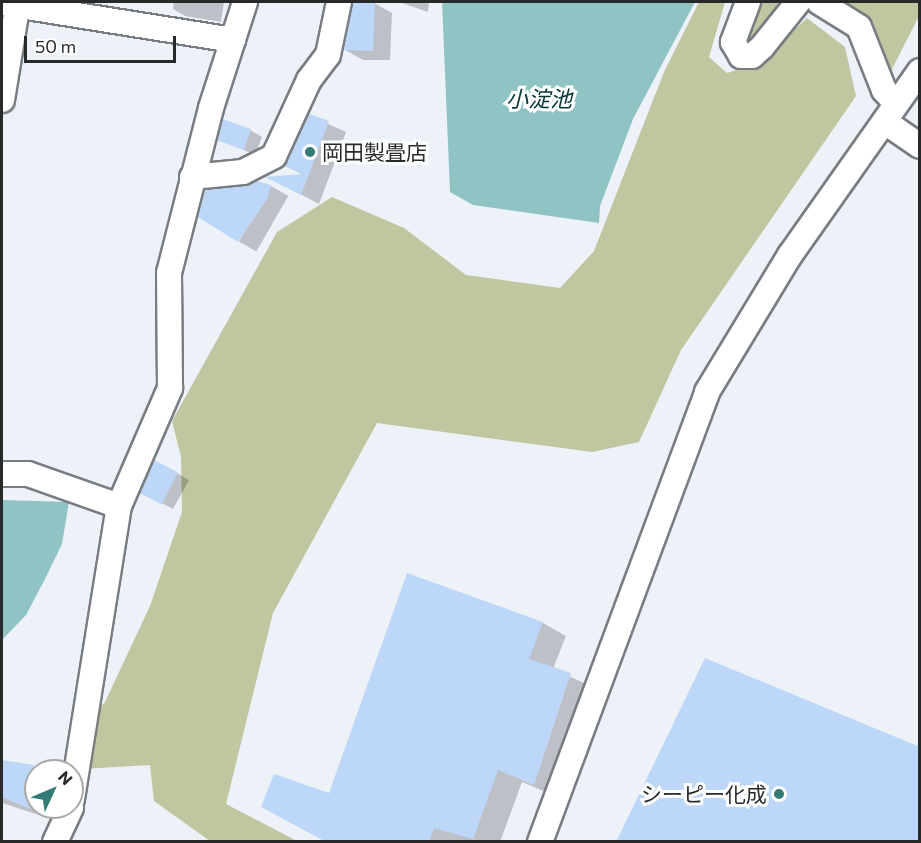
<!DOCTYPE html>
<html>
<head>
<meta charset="utf-8">
<style>
	body { margin:0 }
	#map { position:relative; width:921px; height:843px; overflow:hidden; background:#edf2f9; font-family:Commissioner,"Noto Sans JP",sans-serif }
	div>[style] { position:absolute }
	.green>* { inset:0; background:#c0c6a0 }
	.water>* { inset:0; background:#90c3c4 }
	.shadow>* { inset:0; background:#0003; transform-origin:0 0 }
	.building>* { inset:0; background:#bdd7f8; transform-origin:0 0 }
	.roads { filter:drop-shadow(2px 0 #787d82) drop-shadow(-2px 0 #787d82) drop-shadow(0 2px #787d82) drop-shadow(0 -2px #787d82) }
	.minor>* { height:24px; margin:-12px; padding:0 12px; transform-origin:12px; border-radius:12px; background:#fff }
	.dots>* { width:16px; height:16px; translate:-50% -50%; box-sizing:border-box; border:3px solid #fff; border-radius:50% }
	span { translate:-50% -50%; white-space:nowrap; text-align:center; line-height:1.15; -webkit-text-stroke:6px #fff; paint-order:stroke }
	.poi-label { font-size:21px; color:#27292b }
	.left { translate:0 -50%; text-align:left }
	.right { translate:-100% -50%; text-align:right }
	.water-label { font-size:22px; color:#023536; font-style:italic }
	.frame { position:absolute; inset:0; border:3px solid #27292b; pointer-events:none }
	.north { position:absolute; left:24px; top:759px; width:60px; height:60px; box-sizing:border-box; background:#fff; border:2px solid #a9a9aa; border-radius:50%; rotate:46deg; font-size:16px; font-weight:700; line-height:24px; text-align:center; color:#27292b }
	.north::after { content:''; display:block; margin:auto; width:21px; height:27px; background:#337b76; clip-path:polygon(50% 0,100% 100%,50% 72%,0 100%) }
	.scale { position:absolute; left:24px; top:36px; width:152px; height:27px; box-sizing:border-box; border:3px solid #27292b; border-top:0; padding-left:8px; font-size:18px; line-height:21px; white-space:nowrap; color:#27292b; -webkit-text-stroke:4px #fff; paint-order:stroke }
</style>
</head>
<body>
<div id="map">
	<div class="green">
		<div style="clip-path:polygon(699px 2px,725px 2px,709px 57px,727px 73px,759px 63px,807px 18px,845px 47px,856px 96px,681px 350px,639px 442px,592px 452px,377px 423px,273px 613px,226px 804px,297px 841px,210px 841px,154px 801px,150px 765px,83px 769px,82px 726px,105px 702px,150px 606px,182px 512px,181px 457px,172px 421px,277px 232px,332px 197px,404px 228px,466px 275px,560px 288px,594px 251px,664px 72px)"></div>
		<div style="clip-path:polygon(757px 2px,782px 2px,745px 44px)"></div>
		<div style="clip-path:polygon(845px 2px,919px 2px,919px 16px,889px 75px,873px 28px)"></div>
	</div>
	<div class="water">
		<div style="clip-path:polygon(442px 2px,695px 2px,633px 119px,600px 206px,599px 223px,473px 205px,450px 192px)"></div>
		<div style="clip-path:polygon(2px 500px,69px 502px,62px 544px,45px 579px,26px 615px,2px 640px)"></div>
	</div>
	<div class="shadow">
		<div style="clip-path:polygon(174px 2px,224px 2px,221px 22px,185px 16px,173px 9px)"></div>
		<div style="clip-path:polygon(354px 2px,374px 3px,392px 13px,390px 60px,363px 60px,345px 50px)"></div>
		<div style="clip-path:polygon(399px 2px,429px 2px,428px 12px)"></div>
		<div style="clip-path:polygon(310px 116px,346px 132px,319px 204px,285px 186px,303px 175px,285px 165px)"></div>
		<div style="clip-path:polygon(250px 130px,262px 137px,255px 155px,219px 139px)"></div>
		<div style="left:271px;top:186px;width:20px;height:64px;rotate:30deg"></div>
		<div style="clip-path:polygon(177px 473px,189px 480px,173px 509px,154px 499px)"></div>
		<div style="clip-path:polygon(543px 623px,566px 636px,553px 669px,593px 687px,558px 797px,522px 782px,500px 842px,327px 842px,330px 795px)"></div>
		<div style="clip-path:polygon(2px 762px,41px 771px,36px 771px,36px 807px,49px 807px,48px 818px,2px 803px)"></div>
	</div>
	<div class="building">
		<div style="clip-path:polygon(353px 2px,375px 2px,373px 51px,344px 50px)"></div>
		<div style="clip-path:polygon(309px 114px,329px 121px,301px 195px,265px 177px,303px 174px,284px 166px)"></div>
		<div style="left:223px;top:119px;width:30px;height:22px;rotate:20deg"></div>
		<div style="clip-path:polygon(257px 181px,271px 185px,267px 199px,238px 242px,198px 217px,205px 190px)"></div>
		<div style="left:154px;top:460px;width:27px;height:36px;rotate:27deg"></div>
		<div style="clip-path:polygon(407px 573px,543px 622px,529px 659px,571px 673px,534px 785px,498px 770px,473px 839px,434px 828px,429px 842px,326px 842px,261px 807px,274px 774px,329px 793px)"></div>
		<div style="clip-path:polygon(705px 658px,920px 747px,920px 842px,616px 842px)"></div>
		<div style="clip-path:polygon(2px 760px,34px 765px,30px 809px,2px 797px)"></div>
	</div>
	<div class="roads">
		<div class="minor">
			<div style="left:748px;top:2px;width:43px;rotate:110.6deg"></div>
			<div style="left:733px;top:42px;width:16px;rotate:60deg"></div>
			<div style="left:741px;top:56px;width:11px"></div>
			<div style="left:752px;top:56px;width:13px;rotate:-42deg"></div>
			<div style="left:762px;top:47px;width:58px;rotate:-51.3deg"></div>
			<div style="left:819px;top:2px;width:47px;rotate:32deg"></div>
			<div style="left:859px;top:27px;width:68px;rotate:68.4deg"></div>
			<div style="left:884px;top:90px;width:18px;rotate:49deg"></div>
			<div style="left:2px;top:3px;width:234px;rotate:9.1deg"></div>
			<div style="left:2px;top:100px;width:99px;rotate:-80.7deg"></div>
			<div style="left:885px;top:122px;width:42px;rotate:34.4deg"></div>
			<div style="left:192px;top:177px;width:51px;rotate:-5.6deg"></div>
			<div style="left:243px;top:172px;width:35px;rotate:-27deg"></div>
			<div style="left:274px;top:156px;width:84px;rotate:-65.3deg"></div>
			<div style="left:309px;top:80px;width:31px;rotate:-53deg"></div>
			<div style="left:328px;top:55px;width:54px;rotate:-78.3deg"></div>
			<div style="left:2px;top:474px;width:26px"></div>
			<div style="left:28px;top:474px;width:96px;rotate:19.4deg"></div>
			<div style="left:72px;top:799px;width:297px;rotate:-80.9deg"></div>
			<div style="left:119px;top:506px;width:129px;rotate:-66.6deg"></div>
			<div style="left:170px;top:388px;width:115px;rotate:-90.5deg"></div>
			<div style="left:169px;top:273px;width:170px;rotate:-75.7deg"></div>
			<div style="left:211px;top:108px;width:111px;rotate:-72.2deg"></div>
			<div style="left:55px;top:842px;width:38px;rotate:-65deg"></div>
			<div style="left:540px;top:842px;width:480px;rotate:-69.6deg"></div>
			<div style="left:707px;top:392px;width:160px;rotate:-58.8deg"></div>
			<div style="left:790px;top:255px;width:225px;rotate:-54.8deg"></div>
		</div>
	</div>
	<div class="dots">
		<div style="left:310px;top:152px;background:#337b76"></div>
		<div style="left:779px;top:794px;background:#337b76"></div>
	</div>
	<div class="poi-label">
		<span class="left" style="left:322px;top:152px">岡田製畳店</span>
		<span class="right" style="left:767px;top:794px">シーピー化成</span>
	</div>
	<div class="water-label">
		<span style="left:539px;top:99px">小淀池</span>
	</div>
	<div class="frame"></div>
	<div class="north">N</div>
	<div class="scale">50 m</div>
</div>
</body>
</html>
